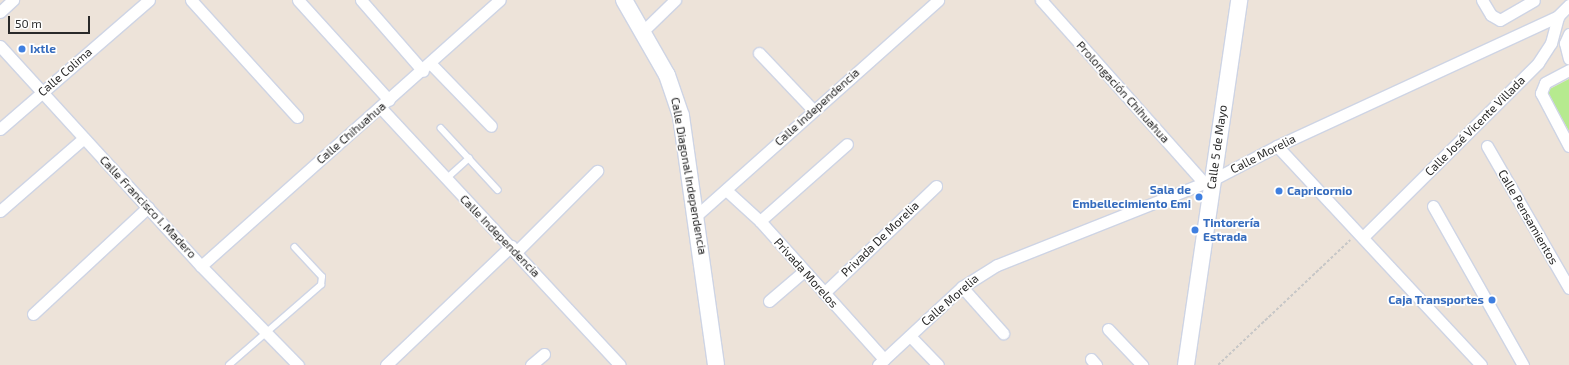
<!DOCTYPE html>
<html>
<head>
<meta charset="utf-8">
<style>
	body { margin:0 }
	#map { position:relative; width:1569px; height:365px; overflow:hidden; background:#ede3d9; font-family:"Exo 2",sans-serif }
	div>[style] { position:absolute }
	.green>* { inset:0; background:#b6ea8f }
	.path>* { height:2px; margin-top:-1px; transform-origin:0; background:repeating-linear-gradient(90deg,#c7c7c7 0 3px,transparent 0 5px) }
	.roads { filter:drop-shadow(1px 0 #ced4e4) drop-shadow(-1px 0 #ced4e4) drop-shadow(0 1px #ced4e4) drop-shadow(0 -1px #ced4e4) }
	.service>* { height:5.5px; margin:-2.75px; padding:0 2.75px; transform-origin:2.75px; border-radius:2.75px; background:#fff }
	.minor>* { height:11px; margin:-5.5px; padding:0 5.5px; transform-origin:5.5px; border-radius:5.5px; background:#fff }
	.secondary>* { height:16px; margin:-8px; padding:0 8px; transform-origin:8px; border-radius:8px; background:#fff }
	.dots>* { width:11px; height:11px; translate:-50% -50%; box-sizing:border-box; border:2px solid #fff; border-radius:50% }
	span { translate:-50% -50%; white-space:nowrap; text-align:center; line-height:1.15; -webkit-text-stroke:3.5px #fff; paint-order:stroke }
	.shop-label { font-size:12px; color:#366cbe; font-weight:700 }
	.left { translate:0 -50%; text-align:left }
	.right { translate:-100% -50%; text-align:right }
	.street-label { font-size:12px; color:#292929 }
	.scale { position:absolute; left:8px; top:16px; width:82px; height:18px; box-sizing:border-box; border:2px solid #292929; border-top:0; padding-left:5px; font-size:12px; line-height:14px; white-space:nowrap; color:#292929; -webkit-text-stroke:3px #fff; paint-order:stroke }
</style>
</head>
<body>
<div id="map">
	<div class="green">
		<div style="clip-path:polygon(1569px 79px,1569px 131px,1546px 91px)"></div>
	</div>
	<div class="path">
		<div style="left:1218px;top:365px;width:182px;rotate:-43.4deg"></div>
	</div>
	<div class="roads">
		<div class="service">
			<div style="left:441px;top:128px;width:84px;rotate:47.4deg"></div>
			<div style="left:446px;top:179px;width:31px;rotate:-42deg"></div>
			<div style="left:229px;top:365px;width:122px;rotate:-41deg"></div>
			<div style="left:321px;top:285px;width:8px;rotate:-83deg"></div>
			<div style="left:322px;top:277px;width:40px;rotate:-133deg"></div>
		</div>
		<div class="minor">
			<div style="left:191px;top:0;width:158px;rotate:47.8deg"></div>
			<div style="left:298px;top:0;width:135px;rotate:47.7deg"></div>
			<div style="left:361px;top:0;width:94px;rotate:48.9deg"></div>
			<div style="left:1041px;top:0;width:245px;rotate:48.3deg"></div>
			<div style="left:1482px;top:0;width:17px;rotate:59deg"></div>
			<div style="left:1491px;top:15px;width:10px;rotate:29deg"></div>
			<div style="left:1500px;top:20px;width:39px;rotate:-30deg"></div>
			<div style="left:0;top:12px;width:18px;rotate:-43deg"></div>
			<div style="left:642px;top:32px;width:46px;rotate:-44.1deg"></div>
			<div style="left:1569px;top:34px;width:10px;rotate:114deg"></div>
			<div style="left:1565px;top:43px;width:16px;rotate:76deg"></div>
			<div style="left:0;top:46px;width:298px;rotate:47.6deg"></div>
			<div style="left:201px;top:266px;width:139px;rotate:45.6deg"></div>
			<div style="left:759px;top:53px;width:79px;rotate:46.5deg"></div>
			<div style="left:431px;top:64px;width:86px;rotate:45.9deg"></div>
			<div style="left:1569px;top:70px;width:27px;rotate:152deg"></div>
			<div style="left:1545px;top:83px;width:11px;rotate:112deg"></div>
			<div style="left:1541px;top:93px;width:60px;rotate:62.2deg"></div>
			<div style="left:380px;top:107px;width:352px;rotate:47.1deg"></div>
			<div style="left:0;top:129px;width:197px;rotate:-40.9deg"></div>
			<div style="left:1277px;top:146px;width:299px;rotate:47deg"></div>
			<div style="left:1487px;top:146px;width:164px;rotate:60deg"></div>
			<div style="left:726px;top:190px;width:46px;rotate:42.4deg"></div>
			<div style="left:760px;top:221px;width:186px;rotate:48.1deg"></div>
			<div style="left:1433px;top:206px;width:183px;rotate:60.5deg"></div>
			<div style="left:0;top:211px;width:111px;rotate:-41deg"></div>
			<div style="left:697px;top:215px;width:323px;rotate:-41.7deg"></div>
			<div style="left:760px;top:221px;width:116px;rotate:-41.5deg"></div>
			<div style="left:1364px;top:236px;width:245px;rotate:-44.8deg"></div>
			<div style="left:1538px;top:63px;width:24px;rotate:-57deg"></div>
			<div style="left:1551px;top:43px;width:28px;rotate:-75deg"></div>
			<div style="left:1558px;top:16px;width:16px;rotate:-45deg"></div>
			<div style="left:516px;top:252px;width:115px;rotate:-45deg"></div>
			<div style="left:201px;top:266px;width:400px;rotate:-41.7deg"></div>
			<div style="left:962px;top:287px;width:62px;rotate:48.3deg"></div>
			<div style="left:824px;top:293px;width:155px;rotate:-43.7deg"></div>
			<div style="left:769px;top:301px;width:46px;rotate:-40.6deg"></div>
			<div style="left:33px;top:314px;width:157px;rotate:-42.9deg"></div>
			<div style="left:1108px;top:329px;width:50px;rotate:46.6deg"></div>
			<div style="left:910px;top:336px;width:40px;rotate:46deg"></div>
			<div style="left:1091px;top:359px;width:8px;rotate:50deg"></div>
			<div style="left:386px;top:365px;width:173px;rotate:-43.6deg"></div>
			<div style="left:531px;top:365px;width:17px;rotate:-40deg"></div>
			<div style="left:878px;top:365px;width:115px;rotate:-42.9deg"></div>
			<div style="left:962px;top:287px;width:41px;rotate:-32.2deg"></div>
			<div style="left:997px;top:265px;width:231px;rotate:-21.6deg"></div>
			<div style="left:1212px;top:180px;width:73px;rotate:-27.6deg"></div>
			<div style="left:1277px;top:146px;width:310px;rotate:-24.8deg"></div>
		</div>
		<div class="secondary">
			<div style="left:624px;top:0;width:86px;rotate:60.2deg"></div>
			<div style="left:667px;top:75px;width:43px;rotate:71.1deg"></div>
			<div style="left:681px;top:116px;width:251px;rotate:82deg"></div>
			<div style="left:1186px;top:365px;width:369px;rotate:-81.7deg"></div>
		</div>
	</div>
	<div class="dots">
		<div style="left:22px;top:49px;background:#3f7fe0"></div>
		<div style="left:1279px;top:191px;background:#3f7fe0"></div>
		<div style="left:1199px;top:197px;background:#3f7fe0"></div>
		<div style="left:1195px;top:230px;background:#3f7fe0"></div>
		<div style="left:1492px;top:300px;background:#3f7fe0"></div>
	</div>
	<div class="shop-label">
		<span class="left" style="left:30px;top:49px">Ixtle</span>
		<span class="right" style="left:1191px;top:197px">Sala de<br>Embellecimiento Emi</span>
		<span class="left" style="left:1287px;top:191px">Capricornio</span>
		<span class="left" style="left:1203px;top:230px">Tintorería<br>Estrada</span>
		<span class="right" style="left:1484px;top:300px">Caja Transportes</span>
	</div>
	<div class="street-label">
		<span style="left:65px;top:72px;rotate:-41deg">Calle Colima</span>
		<span style="left:1123px;top:92px;rotate:48deg">Prolongación Chihuahua</span>
		<span style="left:817px;top:107px;rotate:-42deg">Calle Independencia</span>
		<span style="left:1475px;top:126px;rotate:-45deg">Calle José Vicente Villada</span>
		<span style="left:351px;top:133px;rotate:-41deg">Calle Chihuahua</span>
		<span style="left:1217px;top:147px;rotate:-82deg">Calle 5 de Mayo</span>
		<span style="left:1263px;top:154px;rotate:-27deg">Calle Morelia</span>
		<span style="left:689px;top:176px;rotate:80deg">Calle Diagonal Independencia</span>
		<span style="left:148px;top:207px;rotate:47deg">Calle Francisco I. Madero</span>
		<span style="left:1528px;top:217px;rotate:60deg">Calle Pensamientos</span>
		<span style="left:500px;top:236px;rotate:46deg">Calle Independencia</span>
		<span style="left:880px;top:239px;rotate:-44deg">Privada De Morelia</span>
		<span style="left:806px;top:273px;rotate:48deg">Privada Morelos</span>
		<span style="left:950px;top:300px;rotate:-41deg">Calle Morelia</span>
	</div>
	<div class="scale">50 m</div>
</div>
</body>
</html>
